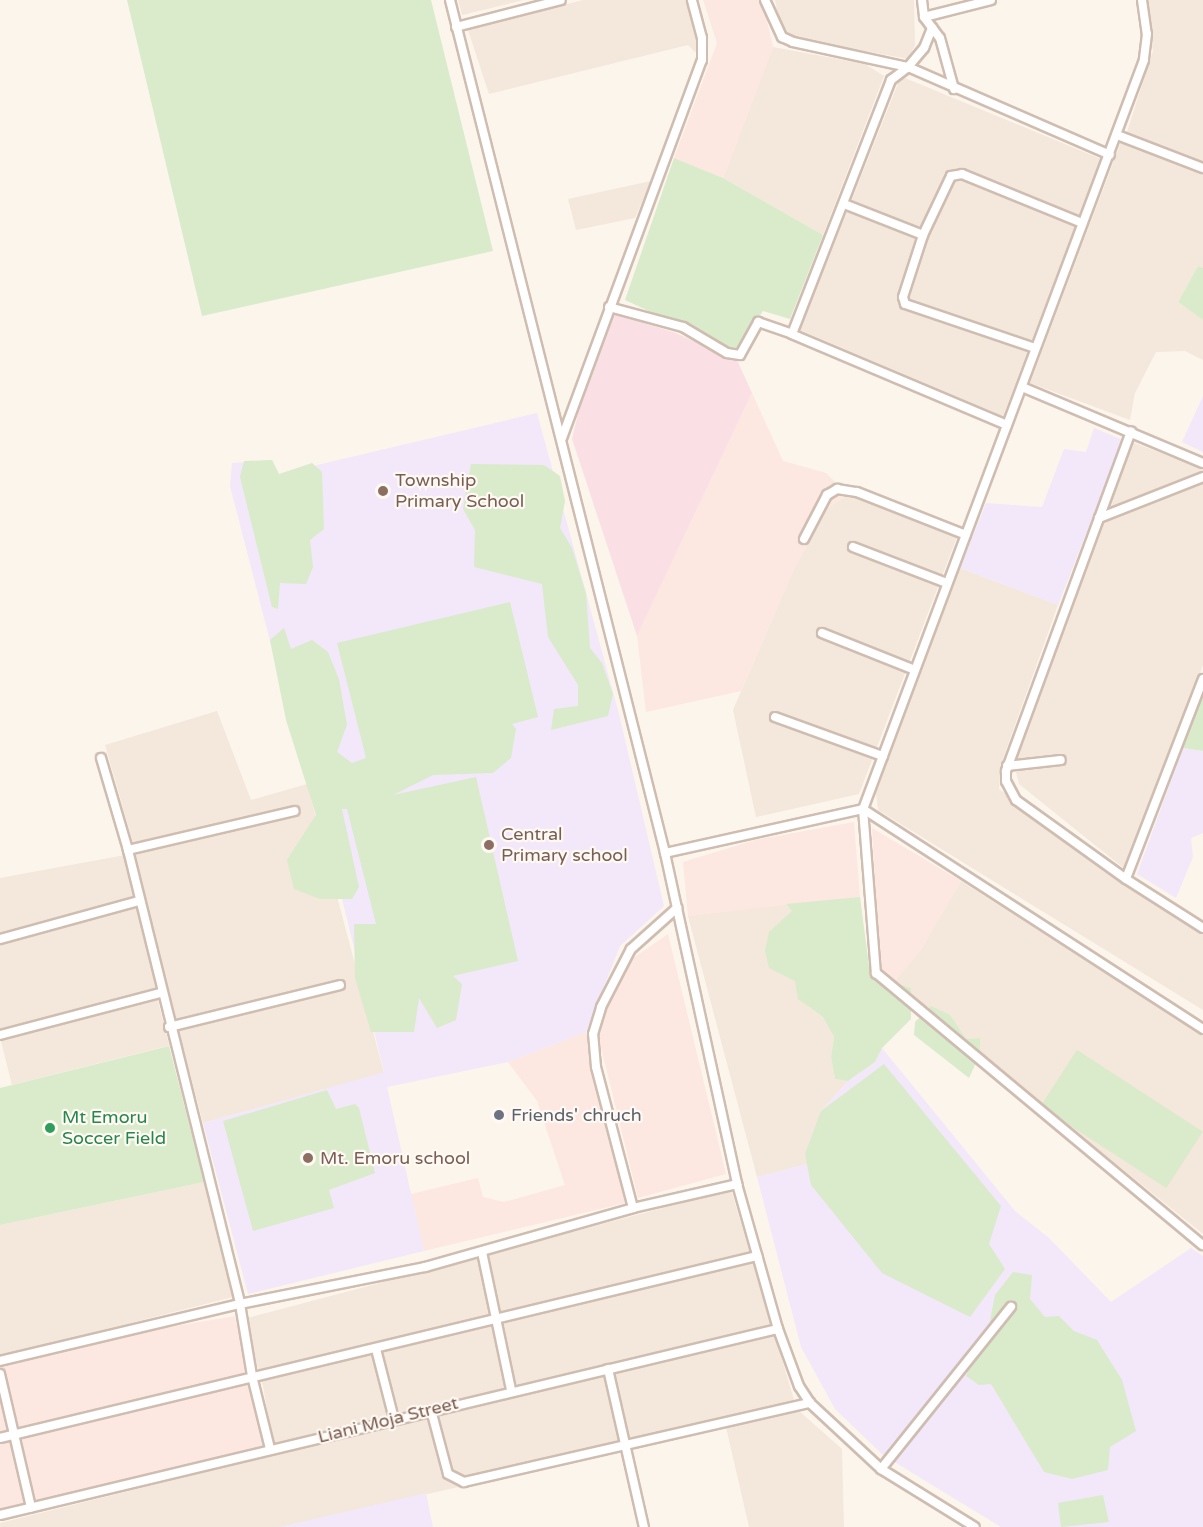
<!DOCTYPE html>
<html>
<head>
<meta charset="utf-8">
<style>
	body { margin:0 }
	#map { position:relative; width:1203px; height:1527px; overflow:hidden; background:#fcf5ec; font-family:"Varela Round",sans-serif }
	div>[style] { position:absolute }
	.residential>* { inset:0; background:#f4e7db; transform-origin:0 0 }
	.commercial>* { inset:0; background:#fce7e1 }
	.education>* { inset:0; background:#f2e8f9 }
	.medical>* { inset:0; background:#fae0e5 }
	.green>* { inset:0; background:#d9ebca; transform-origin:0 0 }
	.roads { filter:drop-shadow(2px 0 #cfbdb1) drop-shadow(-2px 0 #cfbdb1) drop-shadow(0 2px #cfbdb1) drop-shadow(0 -2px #cfbdb1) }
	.minor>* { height:8px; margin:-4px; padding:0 4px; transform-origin:4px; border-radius:4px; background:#fff }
	.dots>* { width:16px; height:16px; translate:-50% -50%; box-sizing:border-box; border:3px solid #fff9f3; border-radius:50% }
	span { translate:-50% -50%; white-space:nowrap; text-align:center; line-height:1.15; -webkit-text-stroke:4.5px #fff9f3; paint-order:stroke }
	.education-label { font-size:18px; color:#785e54 }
	.left { translate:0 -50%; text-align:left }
	.worship-label { font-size:18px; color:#5b616d }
	.leisure-label { font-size:18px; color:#27864d }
	.street-label { font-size:18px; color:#785b4f }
</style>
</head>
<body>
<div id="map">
	<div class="residential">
		<div style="clip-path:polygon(458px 0,524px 0,462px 15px)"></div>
		<div style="clip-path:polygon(583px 0,687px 0,699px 48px,695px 52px,688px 45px,489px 94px,468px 30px)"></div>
		<div style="clip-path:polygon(775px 0,914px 0,915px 45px,908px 59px,791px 37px,779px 20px)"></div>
		<div style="clip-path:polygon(1145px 0,1203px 0,1203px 162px,1127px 132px,1153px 51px)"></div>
		<div style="clip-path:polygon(773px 47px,865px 64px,884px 76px,823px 235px,723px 178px)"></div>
		<div style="clip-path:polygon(905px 78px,1101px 159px,1003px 416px,800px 330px,899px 81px)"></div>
		<div style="clip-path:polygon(1121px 142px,1203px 173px,1203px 268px,1198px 266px,1178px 302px,1203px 320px,1203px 360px,1185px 351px,1156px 352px,1135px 393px,1130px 420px,1030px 383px)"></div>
		<div style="clip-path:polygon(651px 181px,635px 218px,576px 230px,568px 199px)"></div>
		<div style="clip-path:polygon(1132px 442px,1203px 469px,1203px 665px,1126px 870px,1019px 784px,1013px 760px)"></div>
		<div style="clip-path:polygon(848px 495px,957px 537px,859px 794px,756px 817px,733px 710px,793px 571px,827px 508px)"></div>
		<div style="clip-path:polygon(960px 568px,1058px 605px,1001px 764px,999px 789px,1203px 934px,1203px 1010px,878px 810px,876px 793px)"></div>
		<div style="clip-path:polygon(217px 711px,251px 800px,307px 784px,384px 1073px,203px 1123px,168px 990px,0 1031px,0 878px,136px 853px,105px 745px)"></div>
		<div style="clip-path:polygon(961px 881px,1203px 1036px,1203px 1234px,980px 1054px,980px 1038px,966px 1039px,949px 1015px,926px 1011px,911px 997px,911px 988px,894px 982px,921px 949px)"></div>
		<div style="clip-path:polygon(786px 904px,792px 911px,795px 981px,809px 1007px,823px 1017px,834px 1037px,831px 1057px,835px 1079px,848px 1081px,821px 1111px,807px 1164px,757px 1177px,688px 916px)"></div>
		<div style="left:157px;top:997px;width:50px;height:162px;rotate:76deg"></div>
		<div style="clip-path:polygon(204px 1182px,233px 1297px,0 1356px,0 1225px)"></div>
		<div style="clip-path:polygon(731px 1190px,795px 1403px,799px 1411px,842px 1449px,844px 1527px,749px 1527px,726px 1427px,280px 1527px,0 1527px,0 1523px,275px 1455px,263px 1386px,244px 1319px)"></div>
	</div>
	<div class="commercial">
		<div style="clip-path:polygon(703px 0,762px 0,773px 47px,723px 178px,674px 158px,717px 43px)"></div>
		<div style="clip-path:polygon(752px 393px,783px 461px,826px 473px,848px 495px,827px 508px,793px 571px,741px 691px,646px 712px,637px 636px)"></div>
		<div style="clip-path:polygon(854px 822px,860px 897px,688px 916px,683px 862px,755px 840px)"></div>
		<div style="clip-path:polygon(872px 828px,961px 881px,921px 949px,894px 982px,880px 970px)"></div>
		<div style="clip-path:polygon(668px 934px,726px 1174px,638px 1198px,599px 1039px,607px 1003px,632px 959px)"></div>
		<div style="clip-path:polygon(586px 1032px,625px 1203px,424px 1251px,411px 1194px,478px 1178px,483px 1197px,504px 1202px,565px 1185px,537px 1101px,508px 1062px)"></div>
		<div style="clip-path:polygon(235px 1316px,264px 1447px,0 1510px,0 1356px)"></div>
	</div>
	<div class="education">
		<div style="clip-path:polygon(1203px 396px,1203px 452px,1182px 442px)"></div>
		<div style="clip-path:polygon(537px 413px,619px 714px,664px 906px,620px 946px,586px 1032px,508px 1062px,387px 1087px,424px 1251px,248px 1294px,203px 1123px,384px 1072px,314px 783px,307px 784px,230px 486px,232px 463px,272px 460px,279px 474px)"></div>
		<div style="clip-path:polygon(1094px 428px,1123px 440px,1058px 605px,960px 568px,986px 503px,1042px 507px,1064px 449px,1086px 452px)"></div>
		<div style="clip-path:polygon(1183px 748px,1203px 751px,1203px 833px,1191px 838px,1193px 857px,1176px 898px,1137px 874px)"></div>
		<div style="clip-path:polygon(882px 1048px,1015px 1211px,1049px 1238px,1111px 1302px,1191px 1248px,1203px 1256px,1203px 1527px,1001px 1527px,883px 1455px,835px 1409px,801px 1347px,757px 1177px,807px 1164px,805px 1154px,821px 1111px,848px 1081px,875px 1062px)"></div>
		<div style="clip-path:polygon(426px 1493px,433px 1527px,280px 1527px)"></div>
	</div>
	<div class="medical">
		<div style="clip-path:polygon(612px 313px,676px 333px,738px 362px,752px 393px,637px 636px,572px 439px,586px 379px)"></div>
	</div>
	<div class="green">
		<div style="clip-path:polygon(127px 0,431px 0,493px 251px,202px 316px)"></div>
		<div style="clip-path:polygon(674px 158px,723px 178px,823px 235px,790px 319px,763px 311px,735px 351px,625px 300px)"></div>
		<div style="clip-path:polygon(1198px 266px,1203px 268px,1203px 320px,1178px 302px)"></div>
		<div style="clip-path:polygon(272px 460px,279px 474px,312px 463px,322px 472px,324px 529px,310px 540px,313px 567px,306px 584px,280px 583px,278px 609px,272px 607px,240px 477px,244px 461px)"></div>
		<div style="clip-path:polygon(471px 464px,544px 465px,560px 476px,565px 501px,560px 528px,572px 548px,586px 593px,590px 648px,602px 663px,613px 694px,608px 716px,551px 730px,554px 709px,578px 706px,578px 685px,548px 637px,542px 584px,474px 567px,475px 530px,463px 509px)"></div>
		<div style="clip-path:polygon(510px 602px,538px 717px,512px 724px,516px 729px,511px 758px,493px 773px,433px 775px,393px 795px,476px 777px,518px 961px,453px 976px,462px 984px,456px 1020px,437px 1028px,419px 998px,414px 1032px,371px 1032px,355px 978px,354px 924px,376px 924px,347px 809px,342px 809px,359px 887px,352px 899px,320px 899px,294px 889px,287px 860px,316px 815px,286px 720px,270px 640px,284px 628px,291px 649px,312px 640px,328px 652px,339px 679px,347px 725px,337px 752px,352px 763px,366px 758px,337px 643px)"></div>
		<div style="clip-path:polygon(1203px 694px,1203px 751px,1183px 748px)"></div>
		<div style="clip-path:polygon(860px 897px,870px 974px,911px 988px,911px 1019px,882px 1048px,875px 1062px,848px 1081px,835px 1079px,831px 1057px,834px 1037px,823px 1017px,798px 999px,795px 981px,769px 968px,765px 951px,769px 932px,792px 911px,786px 904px)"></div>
		<div style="clip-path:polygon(931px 1006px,950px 1015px,966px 1039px,980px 1038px,980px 1054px,969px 1078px,914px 1035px,915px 1022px)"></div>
		<div style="clip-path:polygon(169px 1046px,204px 1182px,0 1225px,0 1088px)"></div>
		<div style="left:1077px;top:1050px;width:150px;height:67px;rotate:33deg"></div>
		<div style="clip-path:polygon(884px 1064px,1001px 1206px,989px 1244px,1005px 1269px,970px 1317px,882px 1273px,811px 1185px,805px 1154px,821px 1111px)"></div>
		<div style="clip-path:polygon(327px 1090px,336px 1109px,355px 1104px,359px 1108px,375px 1173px,329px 1190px,334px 1208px,253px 1231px,223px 1121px)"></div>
		<div style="clip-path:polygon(1013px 1272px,1032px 1275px,1030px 1299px,1045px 1317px,1059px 1316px,1074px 1331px,1097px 1340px,1122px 1380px,1136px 1431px,1110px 1447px,1108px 1470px,1072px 1479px,1044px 1472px,991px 1384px,979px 1385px,966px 1376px,988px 1331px,995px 1295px)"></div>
		<div style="clip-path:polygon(1103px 1495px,1109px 1522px,1061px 1527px,1058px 1503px)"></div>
	</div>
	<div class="roads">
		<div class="minor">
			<div style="left:450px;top:0;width:880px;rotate:75.85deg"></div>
			<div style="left:665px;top:853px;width:339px;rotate:77.7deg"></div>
			<div style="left:737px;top:1184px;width:151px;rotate:74.2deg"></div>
			<div style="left:778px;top:1329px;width:61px;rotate:69.8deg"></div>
			<div style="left:799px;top:1386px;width:20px;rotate:57deg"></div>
			<div style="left:810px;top:1403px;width:97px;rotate:42.9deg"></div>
			<div style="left:881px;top:1469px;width:110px;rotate:31.7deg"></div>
			<div style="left:765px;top:0;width:41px;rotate:65.3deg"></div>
			<div style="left:782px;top:37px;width:12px;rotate:24deg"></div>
			<div style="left:793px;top:42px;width:118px;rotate:12.3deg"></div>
			<div style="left:908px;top:67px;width:25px;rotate:-50deg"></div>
			<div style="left:924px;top:48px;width:22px;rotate:-68deg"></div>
			<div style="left:922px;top:0;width:17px;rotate:83deg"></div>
			<div style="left:924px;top:17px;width:26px;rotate:53deg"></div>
			<div style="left:940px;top:38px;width:53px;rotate:74.6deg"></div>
			<div style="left:1142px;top:0;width:34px;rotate:82deg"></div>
			<div style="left:1147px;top:34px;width:26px;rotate:97deg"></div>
			<div style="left:1144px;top:60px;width:800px;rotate:110.56deg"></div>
			<div style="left:863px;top:809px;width:165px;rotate:85.5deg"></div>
			<div style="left:876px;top:973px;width:425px;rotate:39.8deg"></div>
			<div style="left:924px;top:17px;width:69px;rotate:-14.2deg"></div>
			<div style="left:456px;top:27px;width:108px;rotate:-14.4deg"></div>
			<div style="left:1117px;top:135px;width:92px;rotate:21deg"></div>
			<div style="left:844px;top:204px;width:85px;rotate:21.4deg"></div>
			<div style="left:609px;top:307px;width:77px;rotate:15.1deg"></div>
			<div style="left:683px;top:327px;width:51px;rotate:30.6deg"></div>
			<div style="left:727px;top:353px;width:13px;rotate:9deg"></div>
			<div style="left:740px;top:355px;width:38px;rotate:-61deg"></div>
			<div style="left:758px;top:322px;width:36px;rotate:19deg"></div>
			<div style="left:1035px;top:348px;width:137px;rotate:-161.3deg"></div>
			<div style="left:905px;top:304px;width:7px;rotate:-106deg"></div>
			<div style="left:903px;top:297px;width:65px;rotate:-72.1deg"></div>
			<div style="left:923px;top:235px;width:65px;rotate:-64.6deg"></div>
			<div style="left:951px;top:176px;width:11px;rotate:-10deg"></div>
			<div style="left:962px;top:174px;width:130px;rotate:22.2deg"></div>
			<div style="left:1022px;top:387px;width:196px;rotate:22.8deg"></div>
			<div style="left:1007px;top:425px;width:233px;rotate:-157.1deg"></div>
			<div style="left:792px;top:334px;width:273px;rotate:-68.7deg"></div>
			<div style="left:891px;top:80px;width:21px;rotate:-37deg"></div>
			<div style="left:908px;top:67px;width:220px;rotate:23.5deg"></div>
			<div style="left:562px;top:438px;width:403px;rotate:-69.7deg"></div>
			<div style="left:702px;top:60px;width:22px;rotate:-90deg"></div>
			<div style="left:702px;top:38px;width:39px;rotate:-105deg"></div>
			<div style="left:1099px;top:518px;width:112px;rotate:-21.5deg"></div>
			<div style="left:804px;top:539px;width:50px;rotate:-62.4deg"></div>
			<div style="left:827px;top:495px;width:12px;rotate:-31deg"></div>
			<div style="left:837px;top:489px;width:20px;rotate:9deg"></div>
			<div style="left:857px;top:492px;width:117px;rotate:21.5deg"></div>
			<div style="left:853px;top:547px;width:101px;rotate:21deg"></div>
			<div style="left:822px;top:633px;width:100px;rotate:21.7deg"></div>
			<div style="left:1203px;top:679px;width:214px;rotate:111.1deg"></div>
			<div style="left:1126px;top:879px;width:91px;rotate:32.5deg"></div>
			<div style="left:775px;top:717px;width:115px;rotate:19.9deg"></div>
			<div style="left:101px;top:758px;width:96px;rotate:73.6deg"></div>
			<div style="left:128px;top:850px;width:468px;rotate:76.1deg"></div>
			<div style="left:240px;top:1304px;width:73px;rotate:80.5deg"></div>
			<div style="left:252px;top:1376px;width:75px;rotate:76.1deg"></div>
			<div style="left:1007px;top:766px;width:54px;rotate:-6.3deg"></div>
			<div style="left:128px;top:850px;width:171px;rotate:-13.2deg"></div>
			<div style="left:665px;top:853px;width:203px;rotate:-12.5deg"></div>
			<div style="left:863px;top:809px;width:405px;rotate:32.9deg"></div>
			<div style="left:1126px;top:879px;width:135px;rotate:-144.3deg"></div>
			<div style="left:1016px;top:800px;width:21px;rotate:-118deg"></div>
			<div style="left:1006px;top:781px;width:10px;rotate:-90deg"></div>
			<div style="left:1006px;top:771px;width:362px;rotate:-69.8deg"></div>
			<div style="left:0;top:939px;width:144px;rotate:-15.3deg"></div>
			<div style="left:169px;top:1027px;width:176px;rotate:-13.8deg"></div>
			<div style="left:0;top:1035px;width:165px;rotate:-14.7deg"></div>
			<div style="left:633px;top:1208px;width:146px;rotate:-104.7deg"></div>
			<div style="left:596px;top:1067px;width:33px;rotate:-95deg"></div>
			<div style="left:593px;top:1034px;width:28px;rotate:-73deg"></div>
			<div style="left:601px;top:1007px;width:65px;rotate:-62.7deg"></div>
			<div style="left:631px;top:949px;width:62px;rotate:-41.7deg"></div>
			<div style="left:482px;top:1252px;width:141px;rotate:78.1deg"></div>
			<div style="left:376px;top:1349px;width:72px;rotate:75.6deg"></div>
			<div style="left:0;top:1361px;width:247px;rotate:-13.4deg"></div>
			<div style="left:240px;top:1304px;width:189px;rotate:-11.3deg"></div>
			<div style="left:425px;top:1267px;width:216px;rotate:-15.8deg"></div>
			<div style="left:633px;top:1208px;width:107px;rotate:-13deg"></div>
			<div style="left:608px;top:1369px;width:162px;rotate:77.2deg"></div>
			<div style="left:0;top:1374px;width:137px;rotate:76.9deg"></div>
			<div style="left:431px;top:1410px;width:66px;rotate:75.1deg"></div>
			<div style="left:448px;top:1474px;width:18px;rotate:27deg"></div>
			<div style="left:464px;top:1482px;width:355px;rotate:-12.9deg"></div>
			<div style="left:0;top:1438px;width:779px;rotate:-13.52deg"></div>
			<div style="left:881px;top:1469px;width:208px;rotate:-51.3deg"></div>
			<div style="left:0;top:1515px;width:800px;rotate:-13.45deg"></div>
		</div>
	</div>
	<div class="dots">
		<div style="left:383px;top:491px;background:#8d6e63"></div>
		<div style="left:489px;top:845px;background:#8d6e63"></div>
		<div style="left:499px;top:1115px;background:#6b7280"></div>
		<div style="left:50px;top:1128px;background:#2e9e5b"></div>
		<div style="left:308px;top:1158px;background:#8d6e63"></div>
	</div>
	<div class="education-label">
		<span class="left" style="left:395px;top:491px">Township<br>Primary School</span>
		<span class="left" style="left:501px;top:845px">Central<br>Primary school</span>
		<span class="left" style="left:320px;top:1158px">Mt. Emoru school</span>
	</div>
	<div class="worship-label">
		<span class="left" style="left:511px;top:1115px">Friends' chruch</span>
	</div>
	<div class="leisure-label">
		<span class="left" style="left:62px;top:1128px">Mt Emoru<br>Soccer Field</span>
	</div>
	<div class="street-label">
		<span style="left:388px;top:1420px;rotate:-14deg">Liani Moja Street</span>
	</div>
</div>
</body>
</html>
